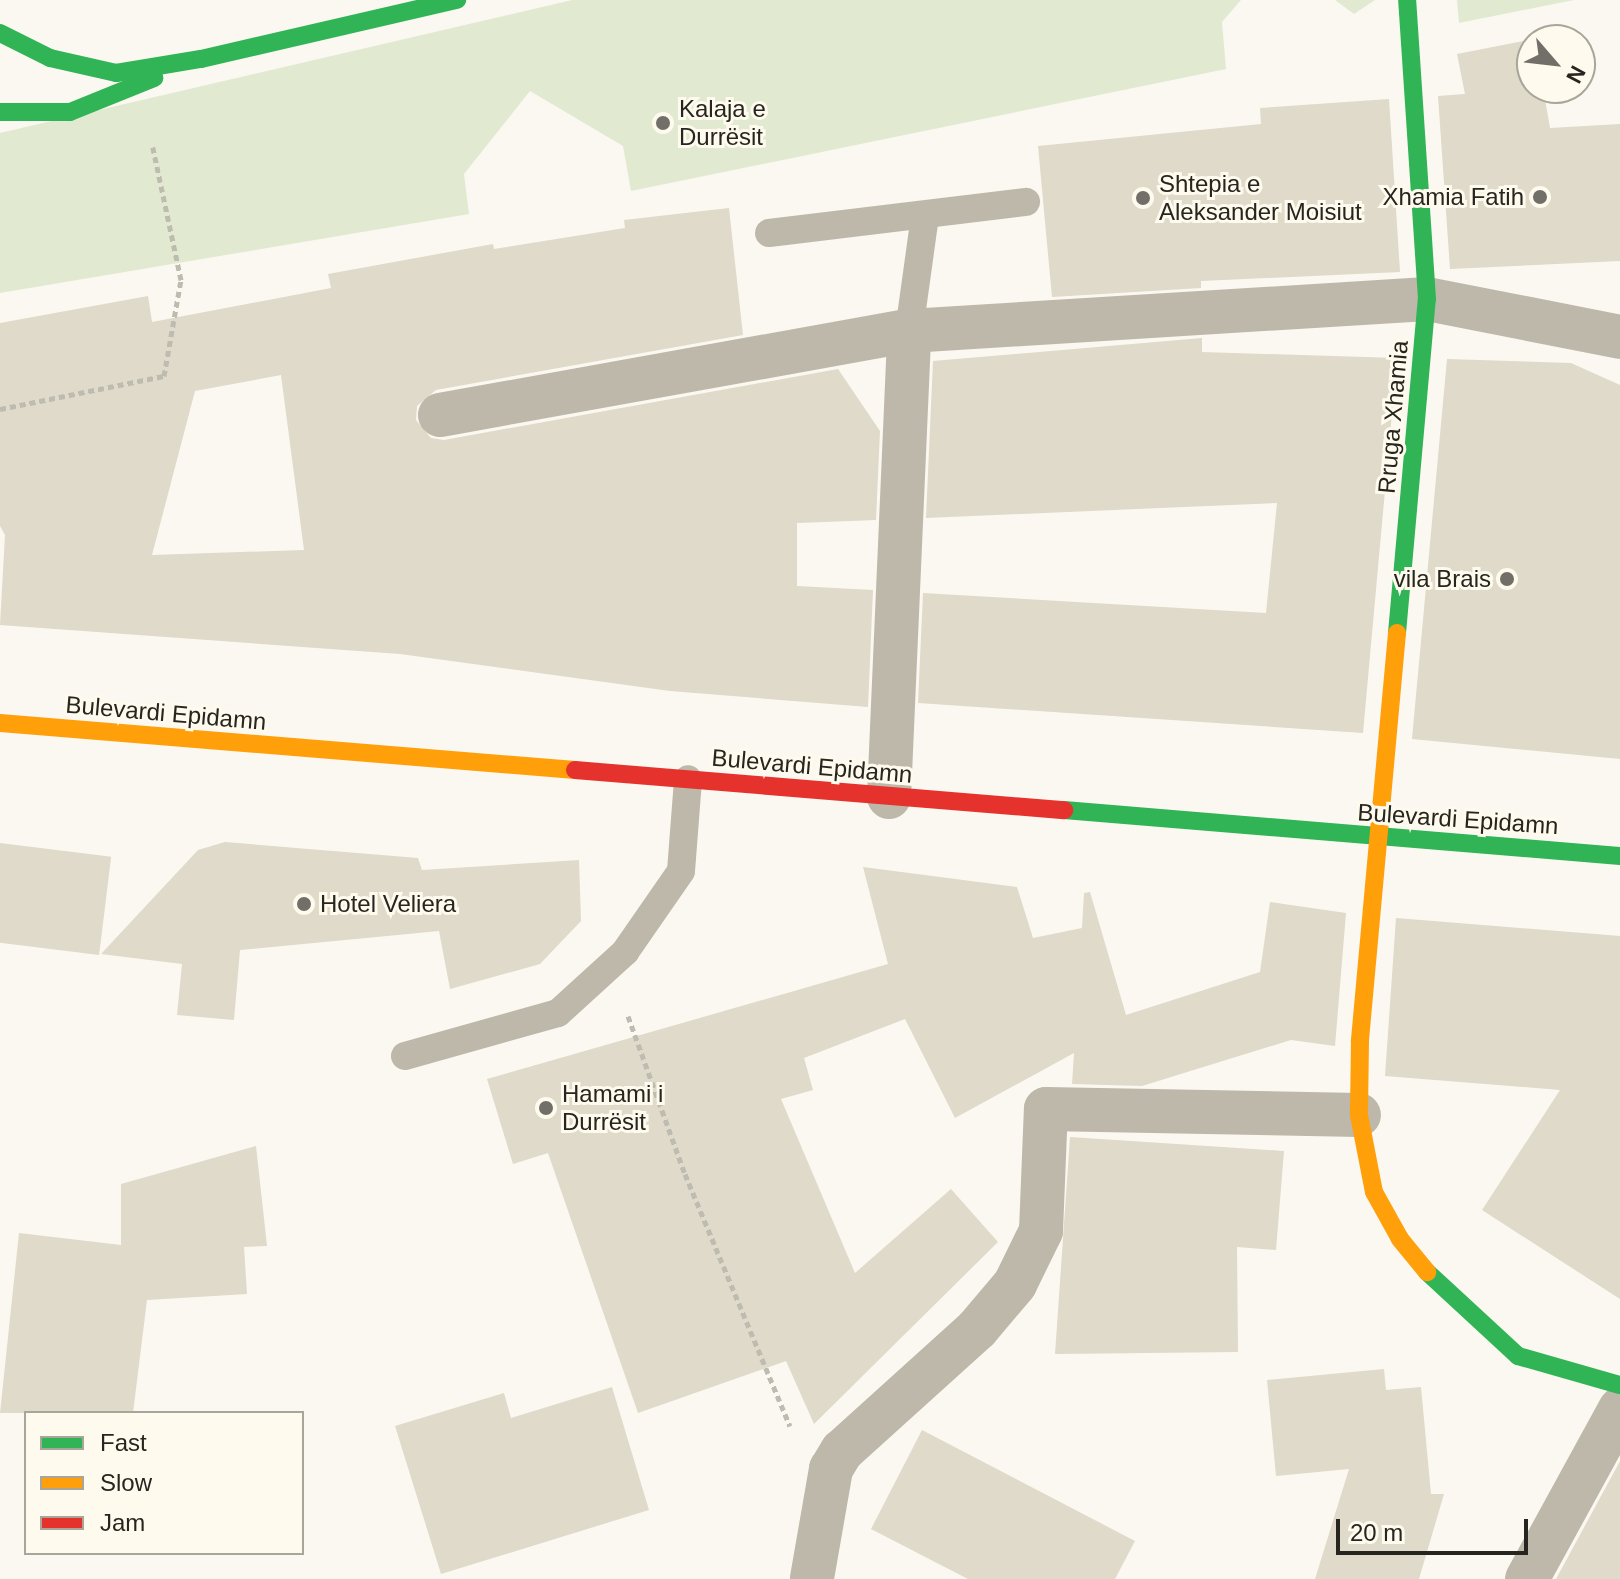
<!DOCTYPE html>
<html>
<head>
<meta charset="utf-8">
<style>
	body { margin:0 }
	#map { position:relative; width:1620px; height:1579px; overflow:hidden; background:#faf8f1; font-family:Arial,sans-serif }
	div>[style] { position:absolute }
	.green>* { inset:0; background:#e1ead1 }
	.building>* { inset:0; background:#dfdac9; transform-origin:0 0 }
	.path>* { height:5px; margin-top:-2.5px; transform-origin:0; background:repeating-linear-gradient(90deg,#bebbb0 0 6px,transparent 0 10px) }
	.lane>* { height:28px; margin:-14px; padding:0 14px; transform-origin:14px; border-radius:14px; background:#beb8aa }
	.street>* { height:44px; margin:-22px; padding:0 22px; transform-origin:22px; border-radius:22px; background:#beb8aa }
	.fast>* { height:18px; margin:-9px; padding:0 9px; transform-origin:9px; border-radius:9px; background:#30b455 }
	.slow>* { height:18px; margin:-9px; padding:0 9px; transform-origin:9px; border-radius:9px; background:#ff9f0a }
	.jam>* { height:18px; margin:-9px; padding:0 9px; transform-origin:9px; border-radius:9px; background:#e5322d }
	.dots>* { width:22px; height:22px; translate:-50% -50%; box-sizing:border-box; border:4px solid #fefaed; border-radius:50% }
	span { translate:-50% -50%; white-space:nowrap; text-align:center; line-height:1.15; -webkit-text-stroke:6px #fefaed; paint-order:stroke }
	.poi-label { font-size:24px; color:#27251f }
	.left { translate:0 -50%; text-align:left }
	.right { translate:-100% -50%; text-align:right }
	.street-label { font-size:24px; color:#27251f }
	.legend { position:absolute; left:24px; top:1411px; width:280px; height:144px; box-sizing:border-box; background:#fefaed; border:2px solid #a8a59b; margin:0; padding:10px 14px; list-style:none; font-size:24px; color:#27251f }
	.legend li { display:flex; align-items:center; gap:16px; height:40px }
	.legend b { width:40px; border:2px solid #a8a59b }
	.north { position:absolute; left:1516px; top:24px; width:80px; height:80px; box-sizing:border-box; background:#fefaed; border:2px solid #a8a59b; border-radius:50%; rotate:118deg; font-size:22px; font-weight:700; line-height:32px; text-align:center; color:#27251f }
	.north::after { content:''; display:block; margin:auto; width:28px; height:36px; background:#716f68; clip-path:polygon(50% 0,100% 100%,50% 72%,0 100%) }
	.scale { position:absolute; left:1336px; top:1519px; width:192px; height:36px; box-sizing:border-box; border:4px solid #27251f; border-top:0; padding-left:10px; font-size:24px; line-height:28px; white-space:nowrap; color:#27251f; -webkit-text-stroke:6px #fefaed; paint-order:stroke }
</style>
</head>
<body>
<div id="map">
	<div class="green">
		<div style="clip-path:polygon(572px 0,1241px 0,1222px 22px,1226px 69px,631px 191px,623px 146px,530px 91px,464px 174px,469px 214px,0 293px,0 133px)"></div>
		<div style="clip-path:polygon(1335px 0,1375px 0,1354px 14px)"></div>
		<div style="clip-path:polygon(1457px 0,1574px 0,1459px 23px)"></div>
	</div>
	<div class="building">
		<div style="clip-path:polygon(1534px 39px,1532px 88px,1543px 88px,1550px 128px,1620px 124px,1620px 261px,1450px 269px,1438px 96px,1465px 94px,1457px 54px)"></div>
		<div style="clip-path:polygon(1389px 99px,1400px 272px,1201px 281px,1201px 288px,1052px 297px,1038px 146px,1261px 124px,1260px 108px)"></div>
		<div style="clip-path:polygon(evenodd,729px 208px,743px 335px,436px 390px,417px 406px,416px 420px,431px 438px,444px 440px,838px 369px,880px 431px,876px 520px,797px 523px,797px 586px,873px 590px,868px 707px,670px 691px,400px 654px,0 625px,5px 535px,0 526px,0 323px,148px 296px,152px 322px,331px 288px,328px 274px,493px 244px,494px 249px,625px 228px,624px 220px,729px 208px,281px 375px,304px 550px,152px 555px,195px 391px,281px 375px)"></div>
		<div style="clip-path:polygon(1202px 338px,1202px 352px,1397px 358px,1363px 733px,918px 703px,923px 593px,1266px 613px,1277px 503px,926px 518px,933px 361px)"></div>
		<div style="clip-path:polygon(1447px 359px,1571px 363px,1620px 385px,1620px 759px,1412px 739px)"></div>
		<div style="clip-path:polygon(225px 842px,418px 858px,422px 870px,579px 860px,581px 921px,540px 964px,450px 989px,439px 931px,240px 950px,234px 1020px,177px 1015px,182px 964px,101px 954px,198px 850px)"></div>
		<div style="left:0;top:843px;width:112px;height:99px;rotate:7deg"></div>
		<div style="clip-path:polygon(863px 867px,1017px 887px,1033px 938px,1082px 928px,1084px 893px,1090px 892px,1126px 1015px,1260px 972px,1270px 902px,1346px 913px,1335px 1046px,1291px 1040px,1142px 1086px,1072px 1084px,1074px 1053px,955px 1118px,905px 1019px,804px 1058px,813px 1090px,781px 1099px,855px 1273px,951px 1189px,998px 1242px,814px 1424px,786px 1361px,638px 1413px,548px 1153px,513px 1164px,487px 1079px,888px 964px)"></div>
		<div style="clip-path:polygon(1396px 918px,1620px 936px,1620px 1299px,1482px 1210px,1560px 1090px,1385px 1076px)"></div>
		<div style="clip-path:polygon(1070px 1137px,1284px 1151px,1276px 1250px,1237px 1247px,1238px 1352px,1055px 1354px)"></div>
		<div style="clip-path:polygon(256px 1146px,267px 1246px,244px 1247px,247px 1294px,147px 1300px,133px 1413px,0 1413px,19px 1233px,121px 1245px,121px 1184px)"></div>
		<div style="clip-path:polygon(1384px 1369px,1386px 1390px,1421px 1387px,1431px 1494px,1444px 1494px,1419px 1579px,1315px 1579px,1349px 1469px,1276px 1476px,1267px 1380px)"></div>
		<div style="clip-path:polygon(612px 1387px,649px 1510px,441px 1574px,395px 1426px,504px 1393px,511px 1418px)"></div>
		<div style="clip-path:polygon(922px 1430px,1135px 1541px,1115px 1579px,968px 1579px,871px 1529px)"></div>
		<div style="clip-path:polygon(1620px 1461px,1620px 1579px,1556px 1579px)"></div>
	</div>
	<div class="path">
		<div style="left:0;top:409px;width:167px;rotate:-11.4deg"></div>
		<div style="left:164px;top:376px;width:97px;rotate:-80deg"></div>
		<div style="left:181px;top:280px;width:139px;rotate:-102deg"></div>
		<div style="left:628px;top:1016px;width:168px;rotate:70.2deg"></div>
		<div style="left:685px;top:1174px;width:273px;rotate:67.4deg"></div>
	</div>
	<div class="lane">
		<div style="left:769px;top:233px;width:259px;rotate:-6.9deg"></div>
		<div style="left:909px;top:331px;width:116px;rotate:-82.1deg"></div>
		<div style="left:405px;top:1056px;width:159px;rotate:-15.7deg"></div>
		<div style="left:558px;top:1013px;width:91px;rotate:-42.3deg"></div>
		<div style="left:625px;top:952px;width:98px;rotate:-55.3deg"></div>
		<div style="left:681px;top:871px;width:92px;rotate:-85.6deg"></div>
	</div>
	<div class="street">
		<div style="left:440px;top:415px;width:476px;rotate:-10.2deg"></div>
		<div style="left:909px;top:331px;width:519px;rotate:-3.54deg"></div>
		<div style="left:1427px;top:299px;width:197px;rotate:11.1deg"></div>
		<div style="left:889px;top:797px;width:466px;rotate:-87.5deg"></div>
		<div style="left:812px;top:1578px;width:111px;rotate:-80.1deg"></div>
		<div style="left:831px;top:1469px;width:21px;rotate:-59deg"></div>
		<div style="left:842px;top:1451px;width:182px;rotate:-42.1deg"></div>
		<div style="left:977px;top:1329px;width:59px;rotate:-49.8deg"></div>
		<div style="left:1015px;top:1284px;width:59px;rotate:-63.9deg"></div>
		<div style="left:1041px;top:1231px;width:122px;rotate:-87.7deg"></div>
		<div style="left:1046px;top:1109px;width:313px;rotate:1.1deg"></div>
		<div style="left:1527px;top:1579px;width:194px;rotate:-61.3deg"></div>
	</div>
	<div class="fast">
		<div style="left:0;top:33px;width:56px;rotate:26.6deg"></div>
		<div style="left:50px;top:58px;width:68px;rotate:12.8deg"></div>
		<div style="left:116px;top:73px;width:86px;rotate:-9.4deg"></div>
		<div style="left:201px;top:59px;width:263px;rotate:-13deg"></div>
		<div style="left:0;top:112px;width:70px"></div>
		<div style="left:70px;top:112px;width:91px;rotate:-22deg"></div>
		<div style="left:1397px;top:633px;width:335px;rotate:-84.9deg"></div>
		<div style="left:1427px;top:299px;width:300px;rotate:-93.8deg"></div>
		<div style="left:1064px;top:810px;width:558px;rotate:4.73deg"></div>
		<div style="left:1427px;top:1272px;width:124px;rotate:42.7deg"></div>
		<div style="left:1518px;top:1356px;width:106px;rotate:15.9deg"></div>
	</div>
	<div class="slow">
		<div style="left:1397px;top:633px;width:410px;rotate:95.2deg"></div>
		<div style="left:1360px;top:1041px;width:74px;rotate:90.8deg"></div>
		<div style="left:1359px;top:1115px;width:78px;rotate:79deg"></div>
		<div style="left:1374px;top:1192px;width:54px;rotate:61deg"></div>
		<div style="left:1400px;top:1239px;width:43px;rotate:50.7deg"></div>
		<div style="left:0;top:723px;width:577px;rotate:4.67deg"></div>
	</div>
	<div class="jam">
		<div style="left:575px;top:770px;width:491px;rotate:4.7deg"></div>
	</div>
	<div class="dots">
		<div style="left:663px;top:123px;background:#716f68"></div>
		<div style="left:1540px;top:197px;background:#716f68"></div>
		<div style="left:1143px;top:198px;background:#716f68"></div>
		<div style="left:1507px;top:579px;background:#716f68"></div>
		<div style="left:304px;top:904px;background:#716f68"></div>
		<div style="left:546px;top:1108px;background:#716f68"></div>
	</div>
	<div class="poi-label">
		<span class="left" style="left:679px;top:123px">Kalaja e<br>Durrësit</span>
		<span class="left" style="left:1159px;top:198px">Shtepia e<br>Aleksander Moisiut</span>
		<span class="right" style="left:1524px;top:197px">Xhamia Fatih</span>
		<span class="right" style="left:1491px;top:579px">vila Brais</span>
		<span class="left" style="left:320px;top:904px">Hotel Veliera</span>
		<span class="left" style="left:562px;top:1108px">Hamami i<br>Durrësit</span>
	</div>
	<div class="street-label">
		<span style="left:1393px;top:417px;rotate:-85deg">Rruga Xhamia</span>
		<span style="left:166px;top:713px;rotate:5deg">Bulevardi Epidamn</span>
		<span style="left:812px;top:766px;rotate:5deg">Bulevardi Epidamn</span>
		<span style="left:1458px;top:819px;rotate:4deg">Bulevardi Epidamn</span>
	</div>
	<ul class="legend">
	<li><b style="height:10px;background:#30b455"></b>Fast</li>
	<li><b style="height:10px;background:#ff9f0a"></b>Slow</li>
	<li><b style="height:10px;background:#e5322d"></b>Jam</li>
	</ul>
	<div class="north">N</div>
	<div class="scale">20 m</div>
</div>
</body>
</html>
